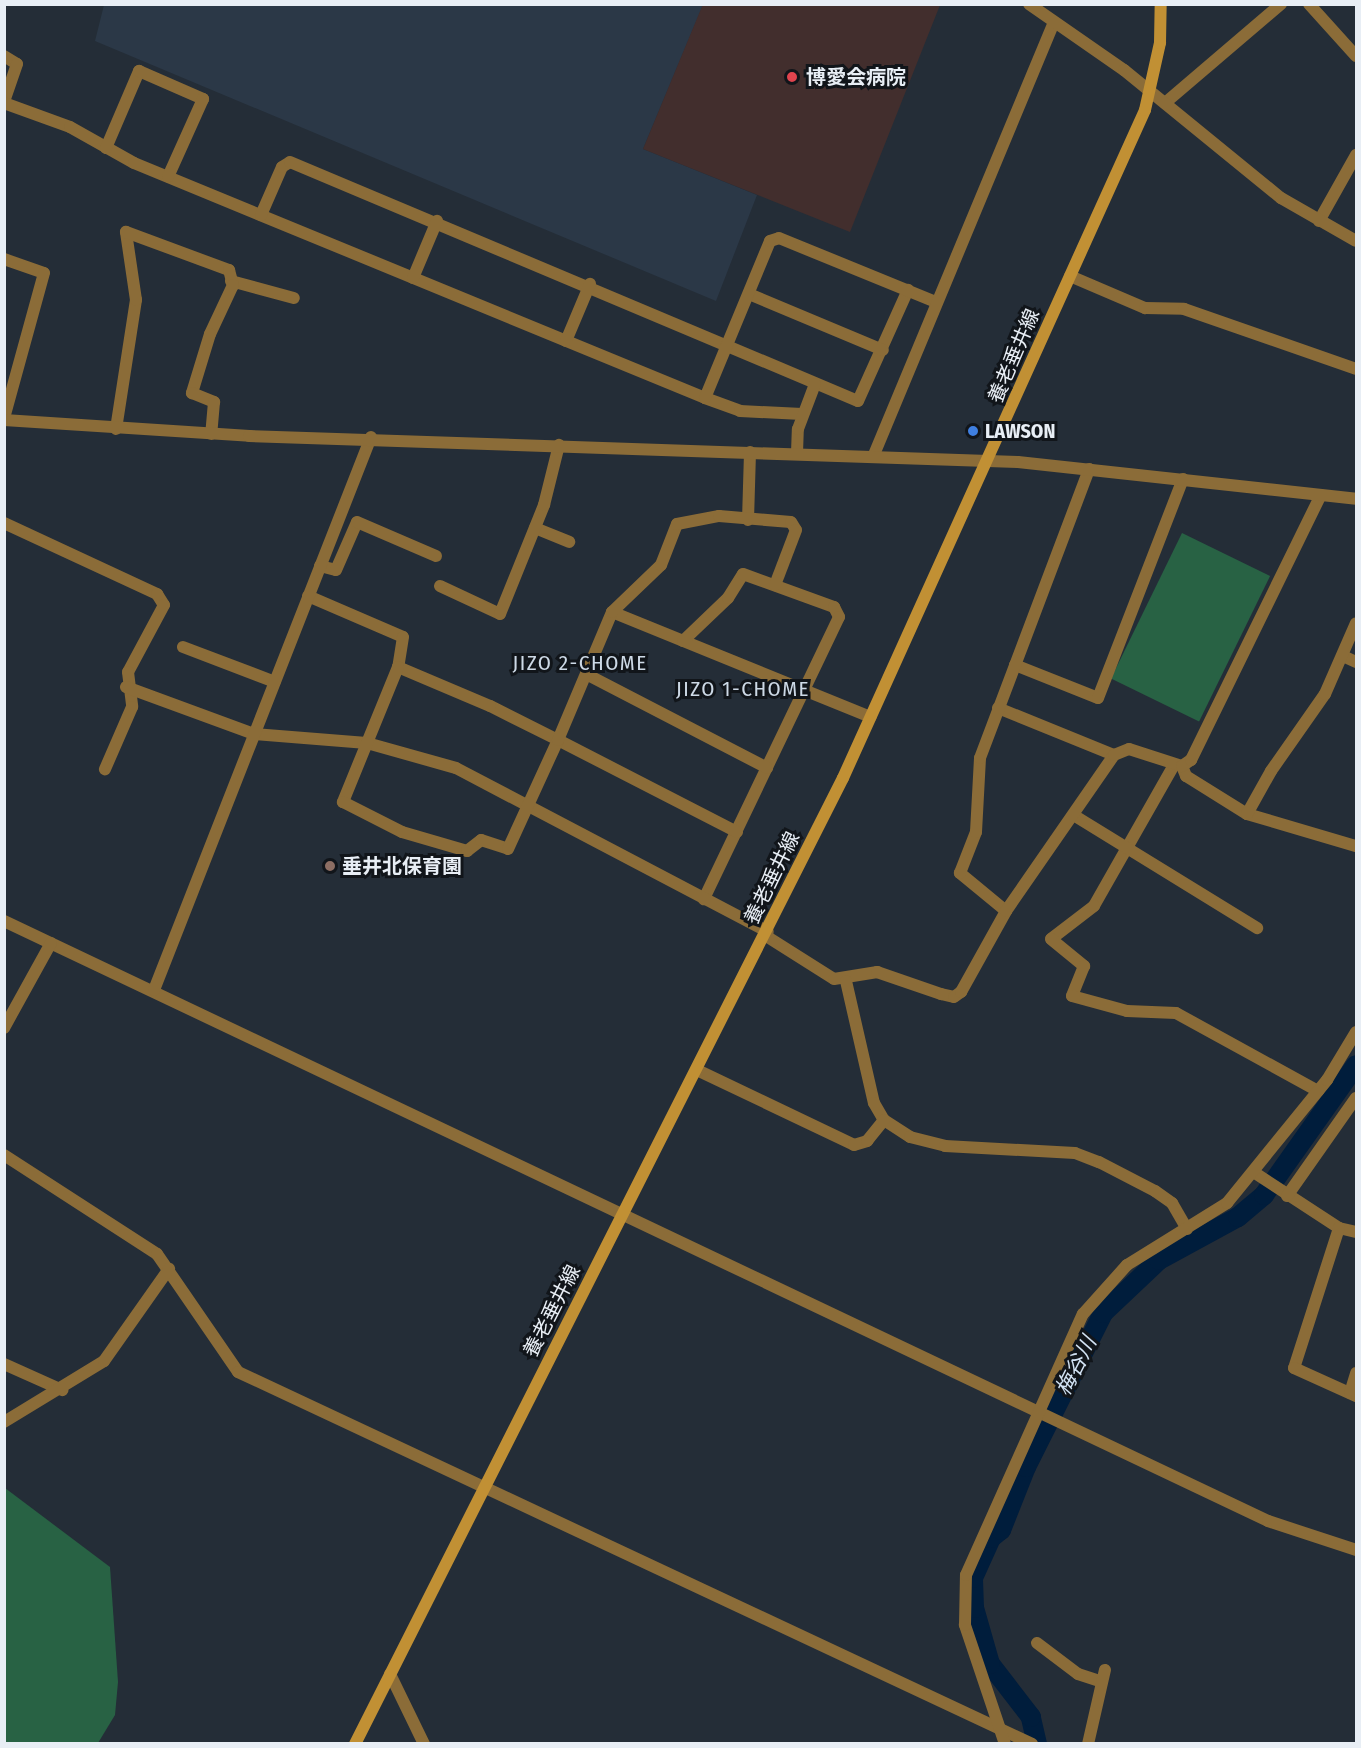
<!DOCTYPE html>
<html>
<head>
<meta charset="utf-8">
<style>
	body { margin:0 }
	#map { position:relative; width:1361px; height:1748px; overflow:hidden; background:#242d37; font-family:"Fira Sans Condensed","Noto Sans JP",sans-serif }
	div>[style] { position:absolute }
	.built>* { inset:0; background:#2b3847 }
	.medical>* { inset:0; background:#422e2d }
	.green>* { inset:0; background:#286244; transform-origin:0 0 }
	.river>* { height:20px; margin:-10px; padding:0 10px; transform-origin:10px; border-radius:10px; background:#001d3c }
	.minor>* { height:12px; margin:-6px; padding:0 6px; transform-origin:6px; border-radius:6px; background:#8b6c38 }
	.tertiary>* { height:12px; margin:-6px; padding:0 6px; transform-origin:6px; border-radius:6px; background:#8b6c38 }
	.secondary>* { height:12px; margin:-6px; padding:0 6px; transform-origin:6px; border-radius:6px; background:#c19034 }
	.dots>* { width:16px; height:16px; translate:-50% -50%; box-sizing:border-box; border:3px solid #11151a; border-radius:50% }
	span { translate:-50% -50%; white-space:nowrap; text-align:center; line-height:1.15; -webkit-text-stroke:6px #11151a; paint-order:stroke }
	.poi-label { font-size:20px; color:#e8eef5; font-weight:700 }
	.left { translate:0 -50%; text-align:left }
	.street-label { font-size:20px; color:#e8eef5 }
	.neighbourhood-label { font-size:21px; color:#cdd9e6; letter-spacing:1.5px }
	.water-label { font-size:21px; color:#d3e3f4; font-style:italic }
	.frame { position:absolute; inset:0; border:6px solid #e8eef5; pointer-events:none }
</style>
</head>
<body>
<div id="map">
	<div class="built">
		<div style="clip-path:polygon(104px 5px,703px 5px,643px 149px,757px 195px,716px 301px,95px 41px)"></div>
	</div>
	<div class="medical">
		<div style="clip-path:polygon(703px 4px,940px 5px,850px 232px,643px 149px)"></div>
	</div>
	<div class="green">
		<div style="left:1182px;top:533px;width:98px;height:162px;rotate:26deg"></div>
		<div style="clip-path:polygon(5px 1488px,110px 1567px,118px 1682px,115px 1715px,98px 1743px,5px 1743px)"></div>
	</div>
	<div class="river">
		<div style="left:1037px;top:1744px;width:28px;rotate:-103deg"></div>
		<div style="left:1031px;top:1717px;width:67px;rotate:-127.7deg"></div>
		<div style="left:990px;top:1664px;width:58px;rotate:-105.9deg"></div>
		<div style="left:974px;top:1608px;width:30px;rotate:-92deg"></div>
		<div style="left:973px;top:1578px;width:44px;rotate:-65.8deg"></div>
		<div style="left:991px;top:1538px;width:13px;rotate:-39deg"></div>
		<div style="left:1001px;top:1530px;width:68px;rotate:-68.4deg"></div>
		<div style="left:1026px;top:1467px;width:172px;rotate:-63.4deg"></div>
		<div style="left:1103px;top:1313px;width:77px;rotate:-43.4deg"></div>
		<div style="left:1159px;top:1260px;width:90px;rotate:-28.6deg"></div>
		<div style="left:1238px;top:1217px;width:34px;rotate:-40deg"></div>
		<div style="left:1264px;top:1195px;width:159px;rotate:-54.7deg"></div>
	</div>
	<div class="minor">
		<div style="left:1309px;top:4px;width:70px;rotate:47.9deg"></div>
		<div style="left:4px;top:56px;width:15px;rotate:32deg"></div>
		<div style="left:17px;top:64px;width:39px;rotate:109deg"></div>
		<div style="left:4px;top:103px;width:70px;rotate:20deg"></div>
		<div style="left:70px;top:127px;width:73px;rotate:29.4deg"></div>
		<div style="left:134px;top:163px;width:617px;rotate:22.37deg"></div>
		<div style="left:705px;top:398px;width:37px;rotate:20deg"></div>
		<div style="left:740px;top:411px;width:62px;rotate:2.8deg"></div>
		<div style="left:1165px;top:103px;width:153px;rotate:-40.5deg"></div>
		<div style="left:106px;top:148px;width:84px;rotate:-66.8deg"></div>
		<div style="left:139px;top:71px;width:70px;rotate:23.6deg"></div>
		<div style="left:203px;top:99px;width:85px;rotate:114.2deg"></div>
		<div style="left:261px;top:215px;width:52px;rotate:-66.4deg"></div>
		<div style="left:282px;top:167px;width:9px;rotate:-32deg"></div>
		<div style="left:290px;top:162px;width:616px;rotate:22.82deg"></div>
		<div style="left:858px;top:401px;width:122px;rotate:-65.8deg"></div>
		<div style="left:1319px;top:221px;width:76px;rotate:-60.7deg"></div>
		<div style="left:4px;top:259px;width:42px;rotate:19.3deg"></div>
		<div style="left:44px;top:273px;width:150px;rotate:105.4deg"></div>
		<div style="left:1070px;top:276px;width:82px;rotate:23.1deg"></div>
		<div style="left:1145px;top:308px;width:39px;rotate:1deg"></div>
		<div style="left:1184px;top:309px;width:182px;rotate:19.2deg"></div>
		<div style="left:413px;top:278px;width:62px;rotate:-67.2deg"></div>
		<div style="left:231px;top:281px;width:65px;rotate:15.1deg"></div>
		<div style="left:749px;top:294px;width:145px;rotate:22.7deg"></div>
		<div style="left:566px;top:341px;width:62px;rotate:-67.2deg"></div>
		<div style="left:705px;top:398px;width:170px;rotate:-67.5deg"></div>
		<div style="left:770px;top:241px;width:9px;rotate:-18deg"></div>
		<div style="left:779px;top:238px;width:170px;rotate:22.2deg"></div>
		<div style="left:116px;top:429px;width:131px;rotate:-81.2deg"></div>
		<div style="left:136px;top:300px;width:69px;rotate:-98.4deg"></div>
		<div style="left:126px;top:232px;width:110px;rotate:20.3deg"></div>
		<div style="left:229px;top:270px;width:16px;rotate:75deg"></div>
		<div style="left:233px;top:285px;width:54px;rotate:115.1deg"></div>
		<div style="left:210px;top:334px;width:62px;rotate:107deg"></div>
		<div style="left:192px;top:393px;width:24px;rotate:22deg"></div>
		<div style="left:214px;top:402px;width:32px;rotate:95deg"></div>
		<div style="left:797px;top:453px;width:24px;rotate:-88deg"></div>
		<div style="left:798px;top:429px;width:48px;rotate:-69.3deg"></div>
		<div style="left:873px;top:457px;width:471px;rotate:-67.4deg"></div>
		<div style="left:748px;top:520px;width:68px;rotate:-88.3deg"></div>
		<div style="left:4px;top:523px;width:169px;rotate:24.9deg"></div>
		<div style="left:157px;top:594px;width:13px;rotate:58deg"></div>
		<div style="left:164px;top:605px;width:76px;rotate:118.2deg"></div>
		<div style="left:128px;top:672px;width:35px;rotate:83deg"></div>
		<div style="left:132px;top:707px;width:68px;rotate:113.5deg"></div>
		<div style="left:535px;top:528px;width:37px;rotate:22deg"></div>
		<div style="left:320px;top:566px;width:16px;rotate:14deg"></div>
		<div style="left:336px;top:570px;width:52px;rotate:-66.4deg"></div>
		<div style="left:357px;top:522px;width:86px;rotate:23.3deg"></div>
		<div style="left:440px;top:586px;width:66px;rotate:25deg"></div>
		<div style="left:500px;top:614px;width:118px;rotate:-68deg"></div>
		<div style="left:544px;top:505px;width:62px;rotate:-76deg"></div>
		<div style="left:308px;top:596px;width:103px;rotate:23.3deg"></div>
		<div style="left:403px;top:637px;width:30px;rotate:99deg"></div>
		<div style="left:612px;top:612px;width:279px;rotate:22.1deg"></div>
		<div style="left:683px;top:641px;width:62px;rotate:-43.7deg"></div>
		<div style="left:728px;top:598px;width:28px;rotate:-58deg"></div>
		<div style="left:743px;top:574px;width:97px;rotate:19.9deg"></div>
		<div style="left:834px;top:607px;width:11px;rotate:63deg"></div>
		<div style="left:839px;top:617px;width:313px;rotate:115.6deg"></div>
		<div style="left:183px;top:647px;width:98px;rotate:20.8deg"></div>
		<div style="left:1343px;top:656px;width:14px;rotate:25deg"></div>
		<div style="left:1015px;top:665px;width:89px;rotate:21.7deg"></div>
		<div style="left:1098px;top:698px;width:235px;rotate:-68.8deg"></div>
		<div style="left:586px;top:674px;width:204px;rotate:27.4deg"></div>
		<div style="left:126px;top:687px;width:136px;rotate:20.2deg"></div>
		<div style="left:254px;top:734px;width:113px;rotate:4.6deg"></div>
		<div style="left:367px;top:743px;width:92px;rotate:15.7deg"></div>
		<div style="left:456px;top:768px;width:352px;rotate:27.7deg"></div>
		<div style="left:998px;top:708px;width:125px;rotate:22.1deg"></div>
		<div style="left:1174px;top:765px;width:162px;rotate:119.6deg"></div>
		<div style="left:1094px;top:906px;width:54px;rotate:142.5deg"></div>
		<div style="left:1051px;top:939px;width:43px;rotate:39.3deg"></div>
		<div style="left:1084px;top:966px;width:32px;rotate:112deg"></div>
		<div style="left:1072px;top:996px;width:57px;rotate:15.3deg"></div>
		<div style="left:1127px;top:1011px;width:49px;rotate:2.3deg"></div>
		<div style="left:1176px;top:1013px;width:162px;rotate:28.8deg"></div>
		<div style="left:1182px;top:766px;width:11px;rotate:68deg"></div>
		<div style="left:1186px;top:776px;width:72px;rotate:31.9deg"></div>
		<div style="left:1247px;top:814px;width:114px;rotate:16.4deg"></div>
		<div style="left:1247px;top:814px;width:49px;rotate:-60.8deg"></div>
		<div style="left:1271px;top:771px;width:94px;rotate:-55deg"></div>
		<div style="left:1325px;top:694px;width:77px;rotate:-66.4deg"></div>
		<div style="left:1075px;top:816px;width:214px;rotate:31.6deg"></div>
		<div style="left:737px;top:832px;width:201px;rotate:-152.8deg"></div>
		<div style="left:558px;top:740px;width:76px;rotate:-153.4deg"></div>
		<div style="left:490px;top:706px;width:100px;rotate:-157deg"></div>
		<div style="left:398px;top:667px;width:146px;rotate:112.2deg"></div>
		<div style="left:343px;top:802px;width:66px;rotate:27deg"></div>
		<div style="left:402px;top:832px;width:68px;rotate:16.3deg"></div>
		<div style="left:467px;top:851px;width:18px;rotate:-38deg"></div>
		<div style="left:481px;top:840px;width:28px;rotate:18deg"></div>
		<div style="left:508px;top:849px;width:120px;rotate:-65.4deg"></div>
		<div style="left:558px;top:740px;width:139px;rotate:-67.1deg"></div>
		<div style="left:612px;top:612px;width:68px;rotate:-43.8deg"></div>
		<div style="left:661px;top:565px;width:44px;rotate:-68.7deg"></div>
		<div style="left:677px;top:524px;width:43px;rotate:-10.8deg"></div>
		<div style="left:719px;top:516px;width:72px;rotate:4.8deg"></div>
		<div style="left:791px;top:522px;width:9px;rotate:58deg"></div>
		<div style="left:796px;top:530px;width:59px;rotate:110.9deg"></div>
		<div style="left:1006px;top:911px;width:60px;rotate:-140.4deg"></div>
		<div style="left:960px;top:873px;width:44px;rotate:-68.7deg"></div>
		<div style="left:976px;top:832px;width:74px;rotate:-86.9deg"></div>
		<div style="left:980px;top:758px;width:309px;rotate:-69.3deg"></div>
		<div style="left:4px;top:921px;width:1399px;rotate:25.39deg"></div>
		<div style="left:1268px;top:1521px;width:93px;rotate:18.2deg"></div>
		<div style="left:766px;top:936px;width:80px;rotate:32.3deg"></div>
		<div style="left:834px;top:979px;width:44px;rotate:-9.2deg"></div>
		<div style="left:877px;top:972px;width:68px;rotate:19deg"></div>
		<div style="left:941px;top:994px;width:13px;rotate:13deg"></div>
		<div style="left:954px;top:997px;width:9px;rotate:-36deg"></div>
		<div style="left:961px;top:992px;width:93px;rotate:-60.9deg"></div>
		<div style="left:1006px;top:911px;width:190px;rotate:-55.3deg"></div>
		<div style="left:1114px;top:755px;width:16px;rotate:-22deg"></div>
		<div style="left:1129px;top:749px;width:56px;rotate:17.8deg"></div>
		<div style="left:1182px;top:766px;width:11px;rotate:-34deg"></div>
		<div style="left:1191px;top:760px;width:295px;rotate:-63.9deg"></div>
		<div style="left:846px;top:981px;width:125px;rotate:77.1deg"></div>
		<div style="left:874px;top:1103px;width:20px;rotate:60deg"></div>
		<div style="left:884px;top:1120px;width:31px;rotate:33deg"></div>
		<div style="left:910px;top:1137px;width:36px;rotate:14deg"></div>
		<div style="left:945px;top:1146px;width:130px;rotate:3.1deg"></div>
		<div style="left:1075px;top:1153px;width:26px;rotate:21deg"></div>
		<div style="left:1099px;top:1162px;width:63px;rotate:27.4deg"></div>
		<div style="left:1155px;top:1191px;width:21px;rotate:35deg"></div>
		<div style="left:1172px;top:1203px;width:30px;rotate:60deg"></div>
		<div style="left:154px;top:990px;width:594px;rotate:-68.57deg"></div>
		<div style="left:4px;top:1028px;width:97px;rotate:-61.1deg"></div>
		<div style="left:697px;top:1070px;width:174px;rotate:25.5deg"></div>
		<div style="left:854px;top:1145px;width:14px;rotate:-17deg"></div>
		<div style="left:867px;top:1141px;width:27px;rotate:-51deg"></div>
		<div style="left:4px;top:1155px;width:182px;rotate:32.9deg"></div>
		<div style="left:157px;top:1254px;width:143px;rotate:55.5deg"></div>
		<div style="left:238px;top:1372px;width:877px;rotate:25.1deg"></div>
		<div style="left:1255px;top:1173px;width:100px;rotate:33.2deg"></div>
		<div style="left:1339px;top:1228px;width:17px;rotate:13deg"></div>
		<div style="left:1287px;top:1196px;width:120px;rotate:-54.9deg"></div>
		<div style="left:1339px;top:1228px;width:147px;rotate:107.8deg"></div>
		<div style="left:1294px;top:1368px;width:68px;rotate:24.3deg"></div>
		<div style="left:4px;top:1364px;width:64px;rotate:24.1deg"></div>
		<div style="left:1350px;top:1393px;width:21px;rotate:-73deg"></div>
		<div style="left:4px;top:1422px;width:117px;rotate:-31.4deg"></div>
		<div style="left:104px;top:1361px;width:113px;rotate:-54.8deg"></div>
		<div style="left:1037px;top:1643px;width:51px;rotate:37.1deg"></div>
		<div style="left:1078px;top:1674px;width:25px;rotate:18deg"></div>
		<div style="left:390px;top:1674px;width:78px;rotate:64.1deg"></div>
		<div style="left:1005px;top:1744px;width:126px;rotate:-108.6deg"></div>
		<div style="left:965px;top:1625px;width:50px;rotate:-88.9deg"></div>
		<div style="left:966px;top:1575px;width:286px;rotate:-65.9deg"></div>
		<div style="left:1083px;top:1314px;width:66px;rotate:-48.1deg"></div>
		<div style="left:1127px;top:1265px;width:118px;rotate:-31.8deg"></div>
		<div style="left:1227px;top:1203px;width:159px;rotate:-50.9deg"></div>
		<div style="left:1327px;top:1080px;width:56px;rotate:-58.9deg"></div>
		<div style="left:1088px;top:1744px;width:76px;rotate:-77.1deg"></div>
	</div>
	<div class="tertiary">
		<div style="left:1029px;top:4px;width:116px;rotate:34.8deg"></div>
		<div style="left:1124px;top:70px;width:203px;rotate:39.2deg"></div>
		<div style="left:1281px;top:198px;width:86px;rotate:29.8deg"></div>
		<div style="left:4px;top:420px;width:246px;rotate:3.7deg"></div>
		<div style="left:249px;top:436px;width:769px;rotate:1.94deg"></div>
		<div style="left:1018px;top:462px;width:340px;rotate:6.2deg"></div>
	</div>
	<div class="secondary">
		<div style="left:355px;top:1744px;width:1082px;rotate:-63.2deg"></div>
		<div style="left:843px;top:778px;width:733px;rotate:-65.67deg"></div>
		<div style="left:1145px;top:110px;width:69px;rotate:-77.4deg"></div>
		<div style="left:1160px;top:43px;width:39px;rotate:-89deg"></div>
	</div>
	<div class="dots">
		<div style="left:792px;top:77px;background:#e0444e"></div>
		<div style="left:973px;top:431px;background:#3f7fe0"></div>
		<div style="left:330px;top:866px;background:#8d6e63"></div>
	</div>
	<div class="poi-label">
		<span class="left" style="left:806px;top:77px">博愛会病院</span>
		<span class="left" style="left:985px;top:431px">LAWSON</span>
		<span class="left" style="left:342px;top:866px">垂井北保育園</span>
	</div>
	<div class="street-label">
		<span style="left:1014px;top:356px;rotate:-67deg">養老垂井線</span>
		<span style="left:772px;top:878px;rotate:-64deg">養老垂井線</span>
		<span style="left:552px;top:1311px;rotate:-63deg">養老垂井線</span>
	</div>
	<div class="neighbourhood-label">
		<span style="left:580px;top:663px">JIZO 2-CHOME</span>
		<span style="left:743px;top:689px">JIZO 1-CHOME</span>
	</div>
	<div class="water-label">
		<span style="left:1076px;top:1366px;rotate:-63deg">梅谷川</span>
	</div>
	<div class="frame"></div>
</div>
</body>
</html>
